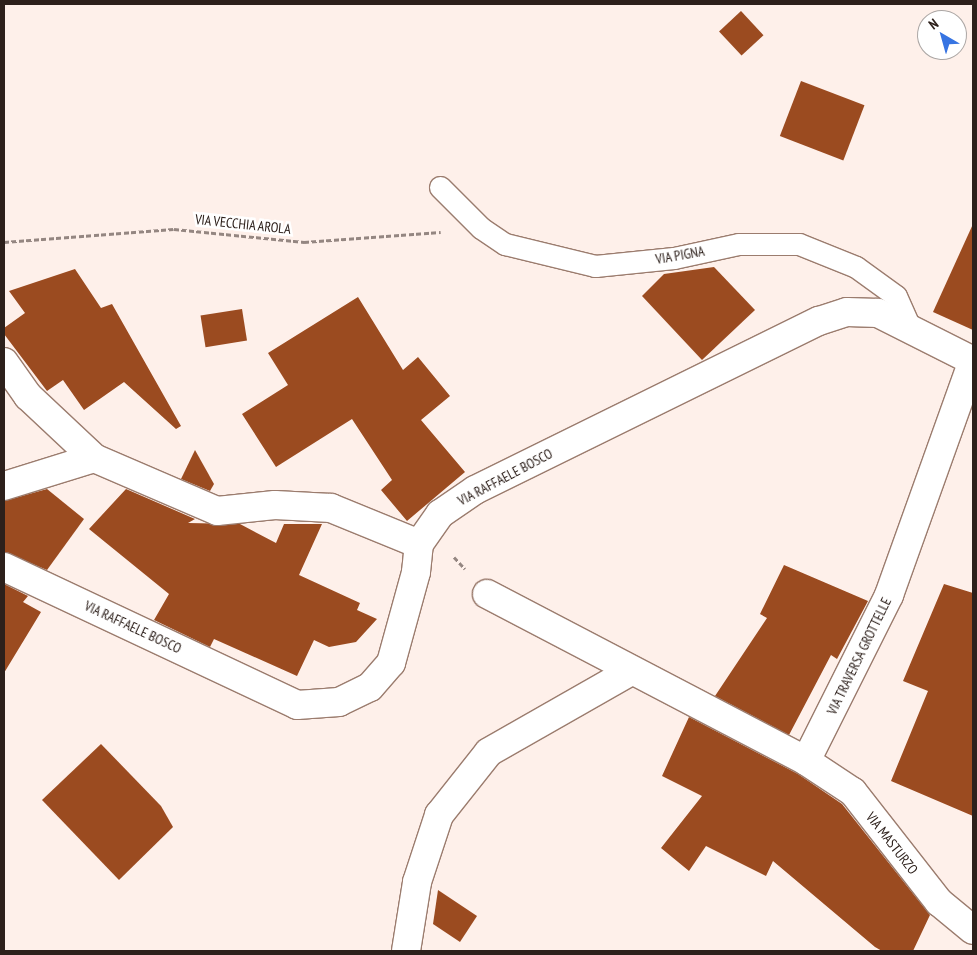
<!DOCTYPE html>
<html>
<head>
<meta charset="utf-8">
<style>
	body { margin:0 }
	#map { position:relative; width:977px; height:955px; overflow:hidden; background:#fef0ea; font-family:"PT Sans Narrow",sans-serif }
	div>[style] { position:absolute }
	.building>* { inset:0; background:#9b4b20; transform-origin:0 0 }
	.path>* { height:3px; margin-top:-1.5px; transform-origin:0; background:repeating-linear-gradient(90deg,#948681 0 5px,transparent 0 7.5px) }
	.roads { filter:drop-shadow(1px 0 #9b7c6e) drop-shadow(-1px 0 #9b7c6e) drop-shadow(0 1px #9b7c6e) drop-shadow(0 -1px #9b7c6e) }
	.service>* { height:21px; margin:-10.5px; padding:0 10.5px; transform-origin:10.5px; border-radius:10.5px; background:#fff }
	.minor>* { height:28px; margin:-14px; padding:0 14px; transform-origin:14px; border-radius:14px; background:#fff }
	.tertiary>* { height:28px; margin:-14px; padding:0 14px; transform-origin:14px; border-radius:14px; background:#fff }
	span { translate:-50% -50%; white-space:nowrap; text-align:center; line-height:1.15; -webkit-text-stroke:5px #fff; paint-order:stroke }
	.street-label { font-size:14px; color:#2d201b }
	.frame { position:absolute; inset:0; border:5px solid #2d201b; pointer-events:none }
	.north { position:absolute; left:917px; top:10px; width:50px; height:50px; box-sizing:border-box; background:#fff; border:1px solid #aba6a4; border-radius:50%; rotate:322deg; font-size:14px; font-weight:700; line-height:20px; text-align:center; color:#2d201b }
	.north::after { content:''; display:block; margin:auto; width:18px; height:22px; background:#3774e2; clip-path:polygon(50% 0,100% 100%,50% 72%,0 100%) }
</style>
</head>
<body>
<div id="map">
	<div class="building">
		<div style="left:741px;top:11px;width:33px;height:30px;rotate:47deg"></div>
		<div style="left:801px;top:81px;width:68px;height:59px;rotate:21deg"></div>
		<div style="clip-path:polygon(973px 224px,973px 330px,933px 312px)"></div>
		<div style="clip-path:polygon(714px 267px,755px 310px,702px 360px,642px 296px,664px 274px)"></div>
		<div style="clip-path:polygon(75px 269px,101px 308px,112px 304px,181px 426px,176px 429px,124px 382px,84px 410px,63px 380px,47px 391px,4px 334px,4px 328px,25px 313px,9px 291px)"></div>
		<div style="clip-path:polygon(358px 297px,403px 370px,418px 357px,450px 396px,421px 420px,465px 472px,407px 521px,381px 490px,392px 480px,352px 419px,276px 467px,242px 414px,288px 385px,268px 353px)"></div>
		<div style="left:242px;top:309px;width:32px;height:42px;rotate:81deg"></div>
		<div style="clip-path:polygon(195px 450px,214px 484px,210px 491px,181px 479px)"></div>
		<div style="clip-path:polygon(47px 489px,84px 519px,47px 570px,4px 552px,4px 501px)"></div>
		<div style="clip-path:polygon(126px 489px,195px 519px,188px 523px,240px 524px,276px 543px,284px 524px,322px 524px,299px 575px,360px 603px,357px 610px,377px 619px,356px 642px,329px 647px,314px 640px,297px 676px,214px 639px,210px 647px,154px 620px,169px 594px,89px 529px)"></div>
		<div style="clip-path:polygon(784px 565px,868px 601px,837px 659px,831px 655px,789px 735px,715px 696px,767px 618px,760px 614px)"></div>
		<div style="clip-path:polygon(4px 584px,28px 596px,23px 602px,41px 612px,4px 673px)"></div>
		<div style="clip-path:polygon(944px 584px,973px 593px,973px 816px,891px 781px,928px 691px,903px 681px)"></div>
		<div style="clip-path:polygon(689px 717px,798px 774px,842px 804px,930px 915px,913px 951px,882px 951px,875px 947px,773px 861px,766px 876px,706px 846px,689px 871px,661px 848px,702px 796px,662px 776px)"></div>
		<div style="clip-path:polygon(101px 744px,161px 806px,173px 827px,119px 880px,42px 800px)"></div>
		<div style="clip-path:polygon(438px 890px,477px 916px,460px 942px,433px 924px)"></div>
	</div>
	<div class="path">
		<div style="left:4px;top:242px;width:170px;rotate:-4.4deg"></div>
		<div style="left:174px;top:229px;width:131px;rotate:5.7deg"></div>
		<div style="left:304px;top:242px;width:137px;rotate:-4.2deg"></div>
		<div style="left:454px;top:557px;width:16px;rotate:47deg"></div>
	</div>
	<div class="roads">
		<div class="service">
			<div style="left:440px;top:187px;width:58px;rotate:45deg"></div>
			<div style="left:481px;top:228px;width:29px;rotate:34deg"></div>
			<div style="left:505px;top:244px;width:93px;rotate:13.7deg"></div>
			<div style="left:595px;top:266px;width:79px;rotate:-5.8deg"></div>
			<div style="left:674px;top:258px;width:66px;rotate:-12.2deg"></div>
			<div style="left:739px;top:244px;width:60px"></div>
			<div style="left:799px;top:244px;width:61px;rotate:22deg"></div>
			<div style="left:856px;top:267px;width:49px;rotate:35.9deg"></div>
			<div style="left:896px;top:296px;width:35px;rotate:66deg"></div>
		</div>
		<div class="minor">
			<div style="left:4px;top:362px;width:42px;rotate:54.8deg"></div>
			<div style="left:28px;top:396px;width:91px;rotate:43.2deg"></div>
			<div style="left:94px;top:458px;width:134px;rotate:23.3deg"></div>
			<div style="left:217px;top:511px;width:58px;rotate:-5.9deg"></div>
			<div style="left:275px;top:505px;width:56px;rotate:3.1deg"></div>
			<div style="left:331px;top:508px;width:95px;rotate:22.2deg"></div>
			<div style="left:4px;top:486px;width:94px;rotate:-17.3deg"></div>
			<div style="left:487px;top:594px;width:360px;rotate:27.6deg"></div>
			<div style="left:806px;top:761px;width:56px;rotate:33.4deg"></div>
			<div style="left:853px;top:792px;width:140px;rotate:52deg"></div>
			<div style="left:939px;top:902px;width:44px;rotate:39.5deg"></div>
			<div style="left:806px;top:761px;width:186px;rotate:-63.4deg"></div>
			<div style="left:889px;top:595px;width:249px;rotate:-70.3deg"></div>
			<div style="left:406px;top:951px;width:70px;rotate:-80.9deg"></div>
			<div style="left:417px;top:882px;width:71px;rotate:-71.8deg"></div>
			<div style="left:439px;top:815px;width:80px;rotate:-51.6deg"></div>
			<div style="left:489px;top:752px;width:161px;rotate:-29.7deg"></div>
		</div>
		<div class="tertiary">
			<div style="left:4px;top:567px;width:324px;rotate:25.2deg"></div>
			<div style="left:297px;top:705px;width:42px;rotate:-4.1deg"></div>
			<div style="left:339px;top:702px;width:34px;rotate:-26deg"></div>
			<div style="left:370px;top:687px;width:32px;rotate:-49deg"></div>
			<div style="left:391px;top:663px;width:94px;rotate:-74.6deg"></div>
			<div style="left:416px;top:572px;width:28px;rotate:-84deg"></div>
			<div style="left:419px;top:544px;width:37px;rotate:-55deg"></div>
			<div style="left:440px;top:514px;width:42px;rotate:-34.4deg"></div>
			<div style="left:475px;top:490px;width:383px;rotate:-26.2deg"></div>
			<div style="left:819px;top:321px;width:29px;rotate:-18deg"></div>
			<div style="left:847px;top:312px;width:31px;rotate:2deg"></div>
			<div style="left:878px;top:313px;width:106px;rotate:26.8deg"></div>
		</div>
	</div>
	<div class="street-label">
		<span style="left:243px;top:224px;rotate:6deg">VIA VECCHIA AROLA</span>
		<span style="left:680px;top:255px;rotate:-10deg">VIA PIGNA</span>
		<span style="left:505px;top:477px;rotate:-28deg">VIA RAFFAELE BOSCO</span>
		<span style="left:133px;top:627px;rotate:25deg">VIA RAFFAELE BOSCO</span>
		<span style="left:859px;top:656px;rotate:-64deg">VIA TRAVERSA GROTTELLE</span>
		<span style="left:892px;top:843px;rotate:52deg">VIA MASTURZO</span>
	</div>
	<div class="frame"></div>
	<div class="north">N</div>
</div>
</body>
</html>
